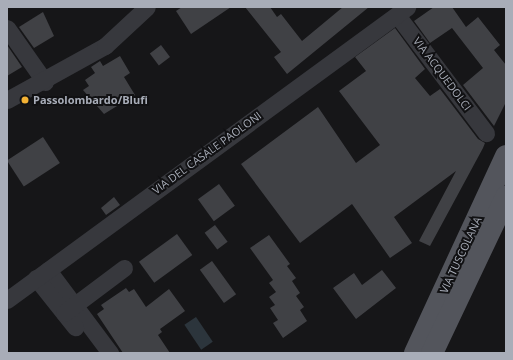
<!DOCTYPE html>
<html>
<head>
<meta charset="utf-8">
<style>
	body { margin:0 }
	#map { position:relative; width:513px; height:360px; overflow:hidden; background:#161618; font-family:"Open Sans",sans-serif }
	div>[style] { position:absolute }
	.water>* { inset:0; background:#2c353c; transform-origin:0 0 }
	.building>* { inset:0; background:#404145; transform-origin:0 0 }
	.minor>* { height:17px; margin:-8.5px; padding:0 8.5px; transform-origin:8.5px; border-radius:8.5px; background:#37383d }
	.major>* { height:22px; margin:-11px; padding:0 11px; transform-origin:11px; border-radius:11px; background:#53555c }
	.dots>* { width:11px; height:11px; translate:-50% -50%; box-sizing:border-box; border:2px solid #111113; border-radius:50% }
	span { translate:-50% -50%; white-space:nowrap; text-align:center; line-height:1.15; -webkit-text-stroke:4px #111113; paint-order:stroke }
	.street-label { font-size:11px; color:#a8adb8 }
	.poi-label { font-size:11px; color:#a8adb8; font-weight:700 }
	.left { translate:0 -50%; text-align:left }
	.frame { position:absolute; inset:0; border:8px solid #a8adb8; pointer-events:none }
</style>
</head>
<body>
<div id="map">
	<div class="water">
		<div style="left:196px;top:317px;width:30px;height:14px;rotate:56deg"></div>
	</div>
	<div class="building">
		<div style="clip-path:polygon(182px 7px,231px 7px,191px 34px,176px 11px)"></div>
		<div style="clip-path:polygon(245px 7px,270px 7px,277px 17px,281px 14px,302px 41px,343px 7px,369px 7px,287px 74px,274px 57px,281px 52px)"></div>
		<div style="clip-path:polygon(434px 7px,452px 7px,466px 27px,478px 17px,500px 45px,494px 50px,506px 65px,506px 102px,494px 126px,463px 85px,483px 68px,452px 28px,430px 43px,414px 21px)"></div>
		<div style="clip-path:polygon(43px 12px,54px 36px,34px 48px,19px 27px)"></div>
		<div style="clip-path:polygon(395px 28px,425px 69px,415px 78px,430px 96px,440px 89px,478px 139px,485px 143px,483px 148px,430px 246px,419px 241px,456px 171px,394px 217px,412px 243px,390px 258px,352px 204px,300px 243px,241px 164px,318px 107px,356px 163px,380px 145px,339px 91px,366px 71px,355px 57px)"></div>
		<div style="clip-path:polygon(7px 45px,22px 67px,7px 76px)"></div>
		<div style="left:161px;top:45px;width:15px;height:14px;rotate:53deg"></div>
		<div style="clip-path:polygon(120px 56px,130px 73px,124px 77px,135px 95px,104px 114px,83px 90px,89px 86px,85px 80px,95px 73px,91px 67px,100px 61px,103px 66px)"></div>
		<div style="left:43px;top:137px;width:31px;height:43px;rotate:57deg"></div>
		<div style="left:219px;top:184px;width:27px;height:26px;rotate:54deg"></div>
		<div style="clip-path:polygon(114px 197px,120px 205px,106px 215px,101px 208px)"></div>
		<div style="left:215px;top:225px;width:21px;height:13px;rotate:53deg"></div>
		<div style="left:177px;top:234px;width:26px;height:47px;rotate:54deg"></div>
		<div style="clip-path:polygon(269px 235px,290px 264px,287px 266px,296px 278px,292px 281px,300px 293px,296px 296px,304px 307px,300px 310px,307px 321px,283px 338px,273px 323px,278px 320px,270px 308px,275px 305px,269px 297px,276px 292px,269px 283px,273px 280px,250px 248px)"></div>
		<div style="left:212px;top:261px;width:41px;height:15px;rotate:54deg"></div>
		<div style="clip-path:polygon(382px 270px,396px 288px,356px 319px,333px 288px,354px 273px,362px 285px)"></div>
		<div style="clip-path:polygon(126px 288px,129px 292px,134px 289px,146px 307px,169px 289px,185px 311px,160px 329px,162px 332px,158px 335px,170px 353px,123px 353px,97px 314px,104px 309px,101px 305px)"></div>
	</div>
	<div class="minor">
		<div style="left:397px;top:15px;width:148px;rotate:53deg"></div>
		<div style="left:7px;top:28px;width:66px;rotate:54.9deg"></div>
		<div style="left:7px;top:100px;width:112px;rotate:-28.9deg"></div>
		<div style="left:105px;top:46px;width:57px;rotate:-42.9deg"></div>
		<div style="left:48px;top:270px;width:104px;rotate:53.2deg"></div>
		<div style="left:36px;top:278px;width:63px;rotate:51.5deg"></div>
		<div style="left:7px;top:300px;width:496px;rotate:-36.2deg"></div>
		<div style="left:64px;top:313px;width:75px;rotate:-36.9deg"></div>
	</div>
	<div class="major">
		<div style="left:415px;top:353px;width:217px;rotate:-65.2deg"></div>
		<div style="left:432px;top:353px;width:173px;rotate:-64.6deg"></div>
	</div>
	<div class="dots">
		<div style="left:25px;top:100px;background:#f2b134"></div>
	</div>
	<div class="street-label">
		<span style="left:442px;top:74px;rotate:53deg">VIA ACQUEDOLCI</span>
		<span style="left:207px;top:153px;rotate:-36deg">VIA DEL CASALE PAOLONI</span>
		<span style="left:461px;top:255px;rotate:-65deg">VIA TUSCOLANA</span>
	</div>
	<div class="poi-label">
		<span class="left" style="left:33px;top:100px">Passolombardo/Blufi</span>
	</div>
	<div class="frame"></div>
</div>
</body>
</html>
